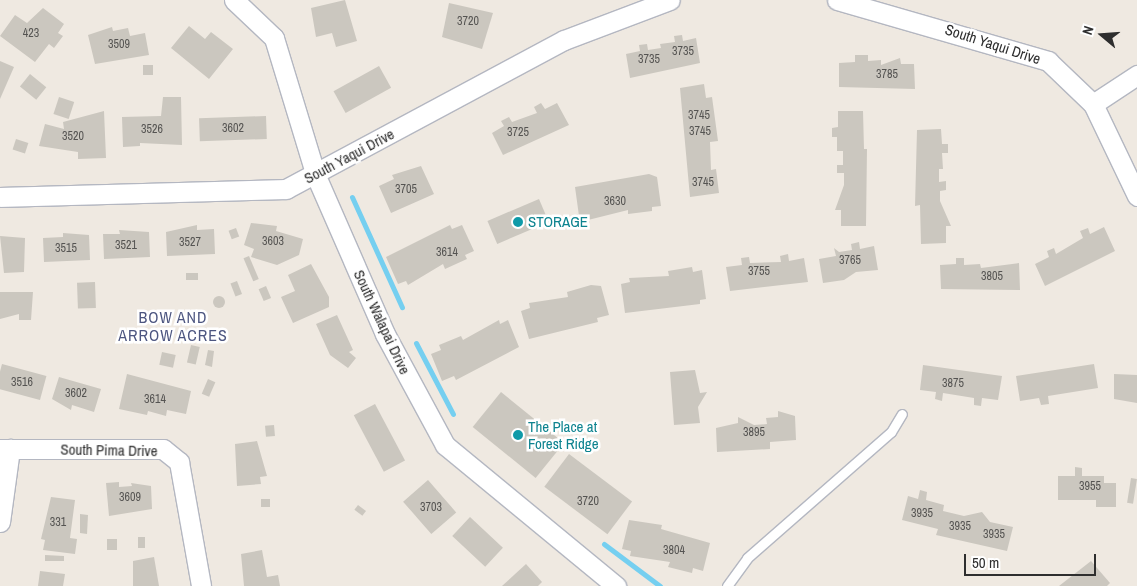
<!DOCTYPE html>
<html>
<head>
<meta charset="utf-8">
<style>
	body { margin:0 }
	#map { position:relative; width:1137px; height:586px; overflow:hidden; background:#efe9e1; font-family:"Archivo Narrow",sans-serif }
	div>[style] { position:absolute }
	.stream>* { height:5px; margin:-2.5px; padding:0 2.5px; transform-origin:2.5px; border-radius:2.5px; background:#75cff0 }
	.building>* { inset:0; background:#cbc7bf; transform-origin:0 0 }
	.round { border-radius:50% }
	.roads { filter:drop-shadow(1px 0 #b4b7c1) drop-shadow(-1px 0 #b4b7c1) drop-shadow(0 1px #b4b7c1) drop-shadow(0 -1px #b4b7c1) }
	.service>* { height:9px; margin:-4.5px; padding:0 4.5px; transform-origin:4.5px; border-radius:4.5px; background:#fff }
	.minor>* { height:19px; margin:-9.5px; padding:0 9.5px; transform-origin:9.5px; border-radius:9.5px; background:#fff }
	.dots>* { width:14px; height:14px; translate:-50% -50%; box-sizing:border-box; border:2px solid #fff; border-radius:50% }
	span { translate:-50% -50%; white-space:nowrap; text-align:center; line-height:1.15; -webkit-text-stroke:5px #fff; paint-order:stroke }
	.number-label { font-size:12px; color:#555452 }
	.number-label span { -webkit-text-stroke-width:0 }
	.street-label { font-size:15px; color:#2e2e2e }
	.culture-label { font-size:15px; color:#0d838f }
	.left { translate:0 -50%; text-align:left }
	.neighbourhood-label { font-size:16px; color:#4d5680; letter-spacing:1px }
	.north { position:absolute; left:1077px; top:10px; width:50px; height:50px; -webkit-text-stroke:4px #fff; paint-order:stroke; rotate:288deg; font-size:14px; font-weight:700; line-height:20px; text-align:center; color:#2e2e2e }
	.north::after { content:''; display:block; margin:auto; width:18px; height:22px; background:#2e2e2e; clip-path:polygon(50% 0,100% 100%,50% 72%,0 100%) }
	.scale { position:absolute; left:964px; top:554px; width:132px; height:22px; box-sizing:border-box; border:2px solid #2e2e2e; border-top:0; padding-left:6px; font-size:15px; line-height:18px; white-space:nowrap; color:#2e2e2e; -webkit-text-stroke:4px #fff; paint-order:stroke }
</style>
</head>
<body>
<div id="map">
	<div class="stream">
		<div style="left:352px;top:197px;width:121px;rotate:65.6deg"></div>
		<div style="left:416px;top:343px;width:80px;rotate:62.5deg"></div>
		<div style="left:604px;top:544px;width:70px;rotate:36.9deg"></div>
	</div>
	<div class="building">
		<div style="clip-path:polygon(345px 0,357px 41px,336px 47px,332px 33px,316px 37px,311px 8px)"></div>
		<div style="clip-path:polygon(449px 3px,493px 13px,482px 49px,442px 37px)"></div>
		<div style="clip-path:polygon(43px 8px,64px 24px,58px 33px,63px 36px,54px 48px,49px 44px,35px 62px,0 36px,15px 15px,27px 23px)"></div>
		<div style="clip-path:polygon(189px 26px,205px 39px,211px 32px,233px 49px,209px 79px,171px 48px)"></div>
		<div style="clip-path:polygon(112px 27px,113px 31px,128px 28px,130px 36px,145px 33px,149px 55px,95px 64px,88px 35px)"></div>
		<div style="clip-path:polygon(682px 35px,683px 41px,696px 38px,700px 63px,630px 78px,626px 54px,640px 51px,639px 45px,647px 44px,648px 50px,661px 48px,660px 44px,675px 42px,674px 36px)"></div>
		<div style="clip-path:polygon(855px 55px,868px 55px,868px 61px,881px 60px,881px 65px,900px 58px,901px 64px,914px 64px,915px 89px,839px 87px,839px 63px,855px 62px)"></div>
		<div style="clip-path:polygon(0 61px,14px 67px,0 99px)"></div>
		<div style="left:143px;top:65px;width:10px;height:10px"></div>
		<div style="left:379px;top:66px;width:25px;height:52px;rotate:61deg"></div>
		<div style="left:30px;top:74px;width:21px;height:16px;rotate:39deg"></div>
		<div style="clip-path:polygon(704px 84px,706px 98px,712px 97px,718px 141px,710px 142px,711px 170px,716px 169px,719px 193px,690px 197px,680px 88px)"></div>
		<div style="left:59px;top:97px;width:16px;height:18px;rotate:18deg"></div>
		<div style="clip-path:polygon(163px 97px,181px 97px,182px 145px,140px 143px,140px 146px,123px 147px,122px 117px,161px 116px)"></div>
		<div style="clip-path:polygon(541px 103px,545px 109px,557px 103px,569px 125px,503px 155px,492px 133px,504px 126px,501px 121px,509px 117px,512px 122px,537px 113px,534px 107px)"></div>
		<div style="clip-path:polygon(104px 111px,106px 158px,78px 159px,78px 152px,39px 146px,45px 124px,64px 129px,63px 122px)"></div>
		<div style="clip-path:polygon(838px 111px,863px 111px,864px 149px,867px 149px,866px 226px,841px 226px,841px 210px,835px 210px,844px 185px,844px 173px,837px 173px,837px 165px,843px 165px,843px 151px,837px 151px,837px 137px,832px 137px,832px 128px,838px 127px)"></div>
		<div style="left:266px;top:116px;width:23px;height:67px;rotate:88deg"></div>
		<div style="clip-path:polygon(941px 129px,942px 144px,948px 144px,948px 153px,942px 153px,943px 169px,939px 169px,939px 182px,946px 181px,946px 190px,940px 191px,940px 201px,951px 226px,946px 226px,946px 243px,921px 244px,920px 205px,915px 206px,917px 130px)"></div>
		<div style="left:16px;top:139px;width:13px;height:11px;rotate:18deg"></div>
		<div style="clip-path:polygon(421px 166px,434px 194px,391px 213px,379px 186px,394px 179px,392px 175px)"></div>
		<div style="clip-path:polygon(649px 174px,657px 177px,661px 206px,652px 207px,652px 211px,628px 214px,628px 210px,588px 220px,588px 215px,579px 216px,575px 187px)"></div>
		<div style="left:539px;top:199px;width:25px;height:56px;rotate:67deg"></div>
		<div style="clip-path:polygon(251px 223px,277px 226px,276px 231px,303px 239px,299px 255px,277px 265px,251px 257px,254px 249px,244px 245px)"></div>
		<div style="clip-path:polygon(197px 225px,197px 230px,214px 229px,215px 254px,167px 256px,166px 232px)"></div>
		<div style="clip-path:polygon(450px 225px,452px 229px,462px 225px,474px 251px,465px 255px,467px 259px,445px 269px,443px 264px,408px 285px,406px 281px,398px 284px,386px 257px)"></div>
		<div style="clip-path:polygon(1104px 227px,1115px 251px,1045px 286px,1035px 264px,1049px 257px,1047px 251px,1054px 248px,1056px 254px,1083px 238px,1080px 231px,1088px 228px,1090px 234px)"></div>
		<div style="left:236px;top:228px;width:9px;height:8px;rotate:69deg"></div>
		<div style="clip-path:polygon(119px 230px,149px 232px,150px 257px,104px 259px,103px 234px,120px 234px)"></div>
		<div style="clip-path:polygon(63px 233px,89px 235px,90px 260px,44px 262px,43px 238px,63px 237px)"></div>
		<div style="clip-path:polygon(0 236px,25px 238px,24px 272px,4px 273px)"></div>
		<div style="clip-path:polygon(859px 242px,860px 249px,874px 246px,878px 270px,856px 272px,844px 280px,823px 283px,819px 259px,836px 256px,834px 248px,839px 252px,852px 250px,851px 244px)"></div>
		<div style="clip-path:polygon(788px 254px,789px 261px,804px 258px,808px 282px,730px 291px,726px 267px,742px 265px,741px 258px,749px 257px,750px 263px,781px 262px,780px 256px)"></div>
		<div style="left:249px;top:256px;width:25px;height:6px;rotate:67deg"></div>
		<div style="clip-path:polygon(956px 258px,964px 258px,964px 265px,980px 264px,981px 268px,1019px 263px,1020px 290px,941px 289px,940px 265px,956px 264px)"></div>
		<div style="clip-path:polygon(311px 264px,329px 297px,329px 307px,293px 323px,281px 297px,295px 291px,288px 275px)"></div>
		<div style="clip-path:polygon(692px 267px,693px 272px,702px 270px,706px 299px,700px 300px,700px 304px,625px 313px,621px 284px,630px 282px,629px 278px,669px 276px,668px 271px)"></div>
		<div style="left:198px;top:273px;width:7px;height:12px;rotate:90deg"></div>
		<div style="left:237px;top:281px;width:14px;height:7px;rotate:69deg"></div>
		<div style="left:95px;top:282px;width:26px;height:18px;rotate:88deg"></div>
		<div style="clip-path:polygon(591px 285px,601px 286px,609px 315px,597px 318px,598px 322px,529px 339px,521px 311px,530px 308px,529px 303px,568px 297px,567px 292px)"></div>
		<div style="left:266px;top:286px;width:13px;height:8px;rotate:67deg"></div>
		<div style="clip-path:polygon(0 292px,33px 292px,31px 320px,19px 320px,19px 314px,0 319px)"></div>
		<div class="round" style="left:213px;top:296px;width:12px;height:12px"></div>
		<div style="clip-path:polygon(337px 315px,353px 350px,349px 352px,356px 358px,348px 368px,330px 355px,316px 324px)"></div>
		<div style="clip-path:polygon(499px 320px,500px 324px,508px 320px,519px 347px,456px 380px,454px 376px,442px 381px,431px 354px,441px 350px,439px 345px,461px 336px,463px 340px)"></div>
		<div style="left:191px;top:345px;width:9px;height:18px;rotate:13deg"></div>
		<div style="clip-path:polygon(208px 350px,214px 351px,212px 367px,205px 365px)"></div>
		<div style="left:162px;top:352px;width:14px;height:13px;rotate:12deg"></div>
		<div style="left:2px;top:364px;width:46px;height:25px;rotate:15deg"></div>
		<div style="clip-path:polygon(1094px 364px,1098px 388px,1048px 396px,1049px 404px,1041px 405px,1039px 398px,1020px 401px,1016px 376px)"></div>
		<div style="clip-path:polygon(923px 365px,1002px 376px,998px 400px,982px 398px,981px 406px,974px 405px,974px 398px,943px 393px,942px 401px,935px 399px,936px 392px,920px 390px)"></div>
		<div style="clip-path:polygon(695px 370px,700px 393px,707px 392px,698px 407px,700px 423px,674px 425px,670px 372px)"></div>
		<div style="clip-path:polygon(127px 374px,191px 391px,186px 414px,167px 410px,166px 416px,148px 411px,147px 415px,119px 409px)"></div>
		<div style="clip-path:polygon(1114px 374px,1137px 375px,1137px 403px,1114px 399px)"></div>
		<div style="clip-path:polygon(59px 377px,101px 389px,94px 412px,72px 405px,71px 410px,52px 399px)"></div>
		<div style="left:208px;top:379px;width:8px;height:16px;rotate:23deg"></div>
		<div style="left:501px;top:392px;width:81px;height:45px;rotate:39deg"></div>
		<div style="left:375px;top:404px;width:64px;height:24px;rotate:62deg"></div>
		<div style="clip-path:polygon(778px 411px,795px 416px,796px 440px,770px 442px,770px 449px,717px 452px,716px 428px,738px 423px,738px 417px,754px 425px,767px 424px,766px 418px,778px 417px)"></div>
		<div style="left:274px;top:425px;width:11px;height:9px;rotate:85deg"></div>
		<div style="clip-path:polygon(257px 441px,267px 476px,260px 477px,261px 484px,237px 486px,235px 444px)"></div>
		<div style="left:569px;top:454px;width:79px;height:41px;rotate:37deg"></div>
		<div style="clip-path:polygon(1075px 467px,1082px 468px,1082px 476px,1104px 476px,1104px 483px,1116px 483px,1116px 507px,1096px 507px,1096px 500px,1058px 500px,1058px 476px,1075px 476px)"></div>
		<div style="left:1131px;top:478px;width:6px;height:25px;rotate:9deg"></div>
		<div style="left:428px;top:480px;width:43px;height:33px;rotate:49deg"></div>
		<div style="clip-path:polygon(119px 482px,119px 487px,132px 486px,131px 483px,151px 486px,152px 509px,109px 516px,106px 483px)"></div>
		<div style="clip-path:polygon(920px 490px,927px 492px,926px 500px,944px 505px,943px 511px,964px 516px,982px 512px,990px 522px,1013px 527px,1007px 551px,936px 535px,938px 529px,902px 520px,908px 496px,918px 499px)"></div>
		<div style="clip-path:polygon(51px 497px,75px 500px,70px 538px,77px 539px,75px 554px,43px 550px,45px 540px,41px 539px)"></div>
		<div style="left:261px;top:499px;width:9px;height:8px"></div>
		<div style="left:358px;top:505px;width:10px;height:6px;rotate:37deg"></div>
		<div style="clip-path:polygon(80px 514px,88px 515px,87px 534px,80px 533px)"></div>
		<div style="left:470px;top:517px;width:45px;height:26px;rotate:43deg"></div>
		<div style="clip-path:polygon(629px 520px,662px 525px,661px 529px,710px 543px,703px 571px,693px 568px,692px 573px,668px 567px,670px 562px,630px 556px,631px 551px,622px 549px)"></div>
		<div style="left:138px;top:537px;width:7px;height:11px"></div>
		<div style="left:107px;top:539px;width:10px;height:11px"></div>
		<div style="clip-path:polygon(262px 550px,267px 577px,278px 575px,280px 586px,244px 586px,241px 554px)"></div>
		<div style="clip-path:polygon(45px 555px,64px 556px,64px 561px,45px 561px)"></div>
		<div style="clip-path:polygon(154px 557px,159px 586px,133px 586px,133px 561px)"></div>
		<div style="clip-path:polygon(1091px 561px,1110px 583px,1107px 586px,1059px 586px)"></div>
		<div style="clip-path:polygon(526px 564px,542px 582px,538px 586px,502px 586px)"></div>
		<div style="clip-path:polygon(40px 571px,65px 574px,63px 586px,38px 586px)"></div>
	</div>
	<div class="roads">
		<div class="service">
			<div style="left:727px;top:586px;width:34px;rotate:-54deg"></div>
			<div style="left:747px;top:558px;width:191px;rotate:-41.2deg"></div>
			<div style="left:891px;top:432px;width:21px;rotate:-59deg"></div>
		</div>
		<div class="minor">
			<div style="left:234px;top:0;width:55px;rotate:43.5deg"></div>
			<div style="left:274px;top:38px;width:144px;rotate:73.1deg"></div>
			<div style="left:316px;top:176px;width:172px;rotate:66.4deg"></div>
			<div style="left:385px;top:334px;width:126px;rotate:61.6deg"></div>
			<div style="left:445px;top:445px;width:222px;rotate:39.5deg"></div>
			<div style="left:837px;top:0;width:220px;rotate:16.1deg"></div>
			<div style="left:1048px;top:61px;width:62px;rotate:43.7deg"></div>
			<div style="left:1093px;top:104px;width:102px;rotate:64.4deg"></div>
			<div style="left:1093px;top:104px;width:53px;rotate:-33.4deg"></div>
			<div style="left:0;top:197px;width:286px;rotate:-1.6deg"></div>
			<div style="left:286px;top:189px;width:315px;rotate:-28.2deg"></div>
			<div style="left:564px;top:40px;width:113px;rotate:-20.7deg"></div>
			<div style="left:0;top:449px;width:163px"></div>
			<div style="left:163px;top:449px;width:21px;rotate:39deg"></div>
			<div style="left:179px;top:462px;width:126px;rotate:79.9deg"></div>
			<div style="left:0;top:522px;width:74px;rotate:-82.2deg"></div>
		</div>
	</div>
	<div class="dots">
		<div style="left:518px;top:222px;background:#0f9aa8"></div>
		<div style="left:518px;top:435px;background:#0f9aa8"></div>
	</div>
	<div class="number-label">
		<span style="left:468px;top:22px">3720</span>
		<span style="left:31px;top:34px">423</span>
		<span style="left:119px;top:45px">3509</span>
		<span style="left:683px;top:52px">3735</span>
		<span style="left:649px;top:60px">3735</span>
		<span style="left:887px;top:75px">3785</span>
		<span style="left:699px;top:116px">3745</span>
		<span style="left:233px;top:129px">3602</span>
		<span style="left:152px;top:130px">3526</span>
		<span style="left:700px;top:132px">3745</span>
		<span style="left:518px;top:133px">3725</span>
		<span style="left:73px;top:137px">3520</span>
		<span style="left:703px;top:183px">3745</span>
		<span style="left:406px;top:190px">3705</span>
		<span style="left:615px;top:202px">3630</span>
		<span style="left:273px;top:242px">3603</span>
		<span style="left:190px;top:243px">3527</span>
		<span style="left:126px;top:246px">3521</span>
		<span style="left:66px;top:249px">3515</span>
		<span style="left:447px;top:253px">3614</span>
		<span style="left:850px;top:261px">3765</span>
		<span style="left:759px;top:272px">3755</span>
		<span style="left:992px;top:277px">3805</span>
		<span style="left:22px;top:383px">3516</span>
		<span style="left:953px;top:384px">3875</span>
		<span style="left:76px;top:394px">3602</span>
		<span style="left:155px;top:400px">3614</span>
		<span style="left:754px;top:433px">3895</span>
		<span style="left:1090px;top:487px">3955</span>
		<span style="left:130px;top:498px">3609</span>
		<span style="left:588px;top:502px">3720</span>
		<span style="left:431px;top:508px">3703</span>
		<span style="left:922px;top:514px">3935</span>
		<span style="left:58px;top:523px">331</span>
		<span style="left:960px;top:527px">3935</span>
		<span style="left:994px;top:535px">3935</span>
		<span style="left:674px;top:551px">3804</span>
	</div>
	<div class="street-label">
		<span style="left:993px;top:44px;rotate:18deg">South Yaqui Drive</span>
		<span style="left:349px;top:156px;rotate:-28deg">South Yaqui Drive</span>
		<span style="left:382px;top:322px;rotate:65deg">South Walapai Drive</span>
		<span style="left:109px;top:450px;rotate:1deg">South Pima Drive</span>
	</div>
	<div class="culture-label">
		<span class="left" style="left:528px;top:222px">STORAGE</span>
		<span class="left" style="left:528px;top:435px">The Place at<br>Forest Ridge</span>
	</div>
	<div class="neighbourhood-label">
		<span style="left:173px;top:326px">BOW AND<br>ARROW ACRES</span>
	</div>
	<div class="north">N</div>
	<div class="scale">50 m</div>
</div>
</body>
</html>
